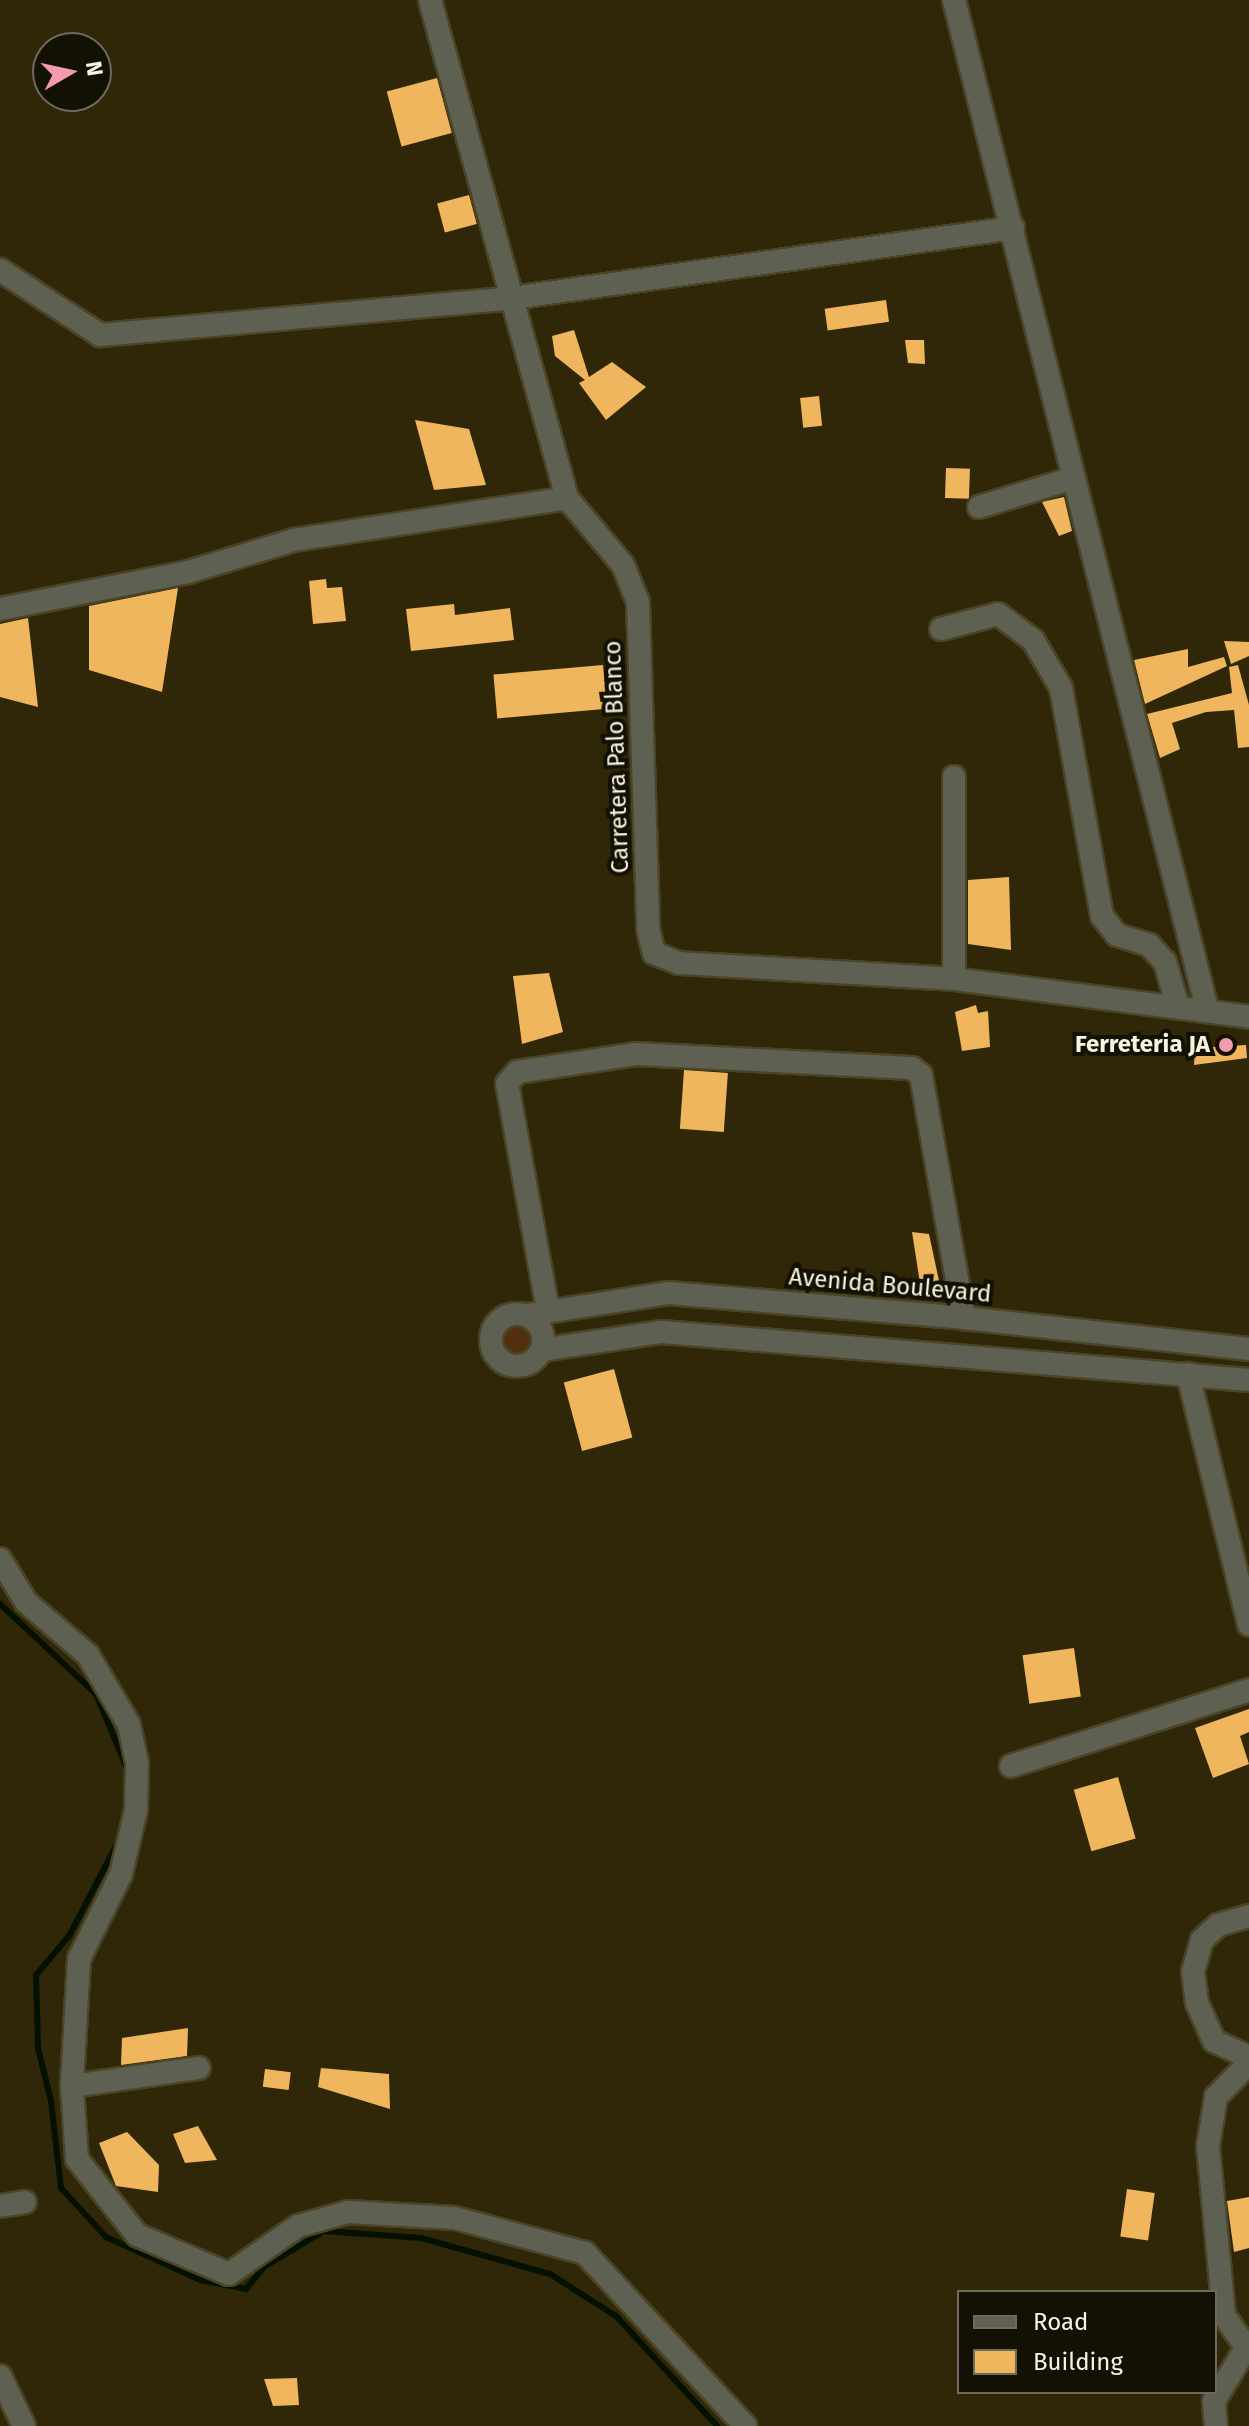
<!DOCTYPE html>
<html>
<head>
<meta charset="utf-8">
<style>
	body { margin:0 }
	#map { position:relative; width:1249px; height:2426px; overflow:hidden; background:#2f2707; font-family:"Fira Sans",sans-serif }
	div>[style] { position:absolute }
	.green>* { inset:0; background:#542f0d }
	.round { border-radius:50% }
	.stream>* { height:6px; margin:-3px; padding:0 3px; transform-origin:3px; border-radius:3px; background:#051100 }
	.building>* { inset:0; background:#efb65d; transform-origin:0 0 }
	.roads { filter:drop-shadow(2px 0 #4b4426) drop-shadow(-2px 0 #4b4426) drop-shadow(0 2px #4b4426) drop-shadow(0 -2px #4b4426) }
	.minor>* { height:22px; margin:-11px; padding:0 11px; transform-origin:11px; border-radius:11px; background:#5e6052 }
	.minor>.ring { margin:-11px; padding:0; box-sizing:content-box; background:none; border:22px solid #5e6052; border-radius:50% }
	.dots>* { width:22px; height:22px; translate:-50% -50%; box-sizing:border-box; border:4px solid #131004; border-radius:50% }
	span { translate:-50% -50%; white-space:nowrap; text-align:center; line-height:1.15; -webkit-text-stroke:8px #131004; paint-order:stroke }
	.street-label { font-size:24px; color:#f8f3e1 }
	.poi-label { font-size:24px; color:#f8f3e1; font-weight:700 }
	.right { translate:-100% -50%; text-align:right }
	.legend { position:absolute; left:957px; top:2290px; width:260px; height:104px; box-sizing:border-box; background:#131004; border:2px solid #6f6b5c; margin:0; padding:10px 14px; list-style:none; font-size:24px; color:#f8f3e1 }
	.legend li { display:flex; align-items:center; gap:16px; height:40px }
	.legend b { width:40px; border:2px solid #6f6b5c }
	.north { position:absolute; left:32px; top:32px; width:80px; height:80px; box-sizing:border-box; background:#131004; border:2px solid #6f6b5c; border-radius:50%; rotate:81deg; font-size:22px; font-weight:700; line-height:32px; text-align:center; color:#f8f3e1 }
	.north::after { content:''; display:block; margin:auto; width:28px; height:36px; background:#f29ab0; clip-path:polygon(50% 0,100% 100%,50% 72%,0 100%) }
</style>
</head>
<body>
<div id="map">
	<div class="green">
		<div class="round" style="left:496px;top:1318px;width:42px;height:42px"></div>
	</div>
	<div class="stream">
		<div style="left:0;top:1604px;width:132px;rotate:43.2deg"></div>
		<div style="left:96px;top:1694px;width:83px;rotate:67.4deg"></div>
		<div style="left:119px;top:1840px;width:108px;rotate:117.5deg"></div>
		<div style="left:69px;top:1936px;width:51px;rotate:130.2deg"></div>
		<div style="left:36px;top:1975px;width:73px;rotate:88.4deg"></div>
		<div style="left:38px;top:2048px;width:55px;rotate:76.2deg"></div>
		<div style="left:51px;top:2101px;width:88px;rotate:83.4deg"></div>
		<div style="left:61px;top:2188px;width:67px;rotate:47.4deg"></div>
		<div style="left:106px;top:2237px;width:103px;rotate:24.6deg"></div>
		<div style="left:200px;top:2280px;width:47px;rotate:11.1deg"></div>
		<div style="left:246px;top:2289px;width:28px;rotate:-51deg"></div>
		<div style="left:264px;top:2267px;width:70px;rotate:-31deg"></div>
		<div style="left:324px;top:2231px;width:97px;rotate:4.1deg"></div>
		<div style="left:421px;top:2238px;width:134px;rotate:15.6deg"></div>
		<div style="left:550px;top:2274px;width:78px;rotate:32.5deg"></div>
		<div style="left:616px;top:2316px;width:149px;rotate:47.4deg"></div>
	</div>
	<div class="building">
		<div style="left:437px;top:78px;width:57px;height:52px;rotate:75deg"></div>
		<div style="left:469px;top:195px;width:30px;height:33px;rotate:75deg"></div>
		<div style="left:886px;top:300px;width:22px;height:62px;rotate:82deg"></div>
		<div style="clip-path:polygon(574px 330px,589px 377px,612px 362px,646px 387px,606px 420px,579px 383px,585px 380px,555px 356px,552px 336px)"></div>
		<div style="clip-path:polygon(905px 340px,924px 340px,925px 364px,908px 363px)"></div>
		<div style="left:819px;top:396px;width:30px;height:19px;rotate:84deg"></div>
		<div style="clip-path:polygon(415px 420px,469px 429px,486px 485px,434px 490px)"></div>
		<div style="left:946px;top:468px;width:24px;height:30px;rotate:2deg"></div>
		<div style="clip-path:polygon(1064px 497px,1072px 531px,1059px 536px,1042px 502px)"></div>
		<div style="clip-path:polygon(326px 579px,327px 588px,342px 587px,346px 621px,313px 624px,309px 581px)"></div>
		<div style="clip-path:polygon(178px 588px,162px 692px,89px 670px,89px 606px)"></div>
		<div style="clip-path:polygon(454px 604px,455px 615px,510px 608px,514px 640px,411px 651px,406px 609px)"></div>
		<div style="clip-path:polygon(28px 618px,38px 707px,0 697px,0 624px)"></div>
		<div style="clip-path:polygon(1224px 641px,1249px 642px,1249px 656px,1231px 664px)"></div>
		<div style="clip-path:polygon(1188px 649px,1188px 667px,1224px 657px,1227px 666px,1145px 704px,1134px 660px)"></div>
		<div style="left:603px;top:665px;width:44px;height:110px;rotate:85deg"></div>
		<div style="clip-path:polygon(1238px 665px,1249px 705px,1249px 747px,1238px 748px,1234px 710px,1206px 712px,1172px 723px,1180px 749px,1160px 758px,1147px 714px,1232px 693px,1229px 667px)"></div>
		<div style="clip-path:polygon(1009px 877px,1011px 950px,968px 944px,968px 880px)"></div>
		<div style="clip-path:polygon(549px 973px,563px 1032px,522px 1044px,513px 976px)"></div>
		<div style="clip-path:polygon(976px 1005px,978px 1013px,988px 1011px,990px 1047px,962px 1051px,955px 1012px)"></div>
		<div style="clip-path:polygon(1246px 1045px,1247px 1058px,1194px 1065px,1195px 1048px)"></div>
		<div style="left:684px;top:1070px;width:44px;height:59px;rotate:4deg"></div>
		<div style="clip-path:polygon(912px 1232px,929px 1234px,942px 1295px,922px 1296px)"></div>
		<div style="left:614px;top:1369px;width:71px;height:52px;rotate:75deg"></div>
		<div style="left:1074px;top:1648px;width:49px;height:52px;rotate:82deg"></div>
		<div style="clip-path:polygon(1249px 1709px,1249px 1732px,1240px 1736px,1249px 1764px,1213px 1778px,1195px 1728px)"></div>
		<div style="left:1118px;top:1777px;width:64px;height:46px;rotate:74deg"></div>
		<div style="clip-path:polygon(188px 2028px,187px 2056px,121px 2065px,122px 2038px)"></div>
		<div style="clip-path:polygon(321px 2068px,389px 2074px,390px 2109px,318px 2087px)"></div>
		<div style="left:265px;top:2069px;width:26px;height:18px;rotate:7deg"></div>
		<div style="clip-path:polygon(198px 2126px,217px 2160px,185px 2163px,173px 2134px)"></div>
		<div style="clip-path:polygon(127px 2132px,159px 2165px,158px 2192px,116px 2186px,99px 2143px)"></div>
		<div style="left:1127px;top:2189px;width:28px;height:48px;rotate:8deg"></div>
		<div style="clip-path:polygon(1249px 2197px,1249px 2248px,1234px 2252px,1227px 2201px)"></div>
		<div style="clip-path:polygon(297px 2378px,299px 2405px,273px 2406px,264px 2379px)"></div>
	</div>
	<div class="roads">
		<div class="minor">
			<div style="left:430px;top:0;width:517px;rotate:74.62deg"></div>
			<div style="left:567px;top:498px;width:87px;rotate:50.1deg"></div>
			<div style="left:623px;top:565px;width:40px;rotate:68deg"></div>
			<div style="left:638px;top:602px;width:327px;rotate:88.2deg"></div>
			<div style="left:648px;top:929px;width:25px;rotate:76deg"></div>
			<div style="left:654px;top:953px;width:27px;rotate:22deg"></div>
			<div style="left:679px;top:963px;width:275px;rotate:3.3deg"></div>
			<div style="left:954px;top:979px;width:297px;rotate:7.3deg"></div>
			<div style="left:954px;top:0;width:1040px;rotate:75.92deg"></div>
			<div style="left:0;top:270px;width:119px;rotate:33deg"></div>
			<div style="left:100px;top:335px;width:414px;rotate:-5.1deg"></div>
			<div style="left:512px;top:298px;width:506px;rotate:-7.95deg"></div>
			<div style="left:979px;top:507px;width:99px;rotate:-17deg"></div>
			<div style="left:0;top:609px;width:192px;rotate:-11.1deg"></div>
			<div style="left:188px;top:572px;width:111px;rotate:-16.8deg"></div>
			<div style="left:294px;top:540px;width:276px;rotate:-8.7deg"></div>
			<div style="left:941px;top:629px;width:59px;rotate:-14.7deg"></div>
			<div style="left:998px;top:614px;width:44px;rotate:36.6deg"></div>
			<div style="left:1033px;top:640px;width:56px;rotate:59.7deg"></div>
			<div style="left:1061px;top:688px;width:232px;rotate:79.8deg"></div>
			<div style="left:1102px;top:916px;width:24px;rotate:52deg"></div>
			<div style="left:1117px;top:935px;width:34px;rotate:17deg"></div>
			<div style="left:1149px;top:945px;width:23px;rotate:47deg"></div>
			<div style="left:1165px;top:962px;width:47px;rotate:73.9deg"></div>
			<div style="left:954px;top:777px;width:202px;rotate:90deg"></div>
			<div style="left:548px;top:1311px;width:231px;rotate:-100.2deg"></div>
			<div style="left:507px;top:1084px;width:16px;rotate:-50deg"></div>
			<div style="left:517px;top:1072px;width:120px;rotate:-8.6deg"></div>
			<div style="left:636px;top:1054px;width:276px;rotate:2.9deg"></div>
			<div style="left:912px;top:1068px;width:11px;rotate:38deg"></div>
			<div style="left:921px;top:1075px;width:247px;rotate:80deg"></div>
			<div class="ring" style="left:491px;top:1314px;width:30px;height:30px"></div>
			<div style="left:527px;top:1315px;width:144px;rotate:-8.8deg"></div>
			<div style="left:669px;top:1293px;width:296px;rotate:4.8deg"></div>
			<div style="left:964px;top:1318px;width:287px;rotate:6.2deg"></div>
			<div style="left:541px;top:1350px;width:122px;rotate:-8.5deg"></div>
			<div style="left:662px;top:1332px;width:589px;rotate:4.67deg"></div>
			<div style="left:1188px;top:1374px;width:258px;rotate:76.3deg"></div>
			<div style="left:0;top:1559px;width:50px;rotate:58.8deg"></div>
			<div style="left:26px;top:1602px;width:82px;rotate:40.5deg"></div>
			<div style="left:88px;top:1655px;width:81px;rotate:59.6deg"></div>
			<div style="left:129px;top:1725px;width:40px;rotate:78deg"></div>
			<div style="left:137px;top:1764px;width:46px;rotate:91.2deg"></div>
			<div style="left:136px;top:1810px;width:66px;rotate:103.2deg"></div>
			<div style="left:121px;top:1874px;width:95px;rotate:116.3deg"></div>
			<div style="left:79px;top:1959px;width:127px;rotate:93.2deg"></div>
			<div style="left:72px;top:2086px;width:73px;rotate:86.1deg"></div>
			<div style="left:77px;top:2159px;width:97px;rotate:51.7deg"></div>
			<div style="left:137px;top:2235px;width:100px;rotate:23deg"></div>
			<div style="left:229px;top:2274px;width:84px;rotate:-34.8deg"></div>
			<div style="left:298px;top:2226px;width:52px;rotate:-15.6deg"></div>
			<div style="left:348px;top:2212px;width:107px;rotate:3.2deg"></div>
			<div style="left:455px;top:2218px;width:135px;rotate:15.1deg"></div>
			<div style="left:585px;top:2253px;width:236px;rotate:47.2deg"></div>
			<div style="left:1011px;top:1766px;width:250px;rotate:-17.7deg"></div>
			<div style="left:1249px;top:1916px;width:32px;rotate:164deg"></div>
			<div style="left:1218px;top:1925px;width:22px;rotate:137deg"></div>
			<div style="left:1202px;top:1940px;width:32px;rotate:106deg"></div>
			<div style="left:1193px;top:1971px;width:32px;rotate:83deg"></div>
			<div style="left:1197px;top:2003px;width:42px;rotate:65.9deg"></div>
			<div style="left:1214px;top:2041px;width:38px;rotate:25deg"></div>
			<div style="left:72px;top:2086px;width:128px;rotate:-8.1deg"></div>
			<div style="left:0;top:2206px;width:25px;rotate:-9deg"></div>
			<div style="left:1244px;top:2344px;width:35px;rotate:-125deg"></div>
			<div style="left:1224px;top:2315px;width:170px;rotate:-95.4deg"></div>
			<div style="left:1208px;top:2146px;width:50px;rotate:-80.7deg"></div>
			<div style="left:1216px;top:2097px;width:47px;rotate:-45.9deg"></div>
			<div style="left:0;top:2376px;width:55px;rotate:64.4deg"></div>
			<div style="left:1216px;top:2426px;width:25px;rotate:-95deg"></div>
			<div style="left:1214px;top:2401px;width:68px;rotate:-58.9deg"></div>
		</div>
	</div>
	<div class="dots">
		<div style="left:1226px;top:1045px;background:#f29ab0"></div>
	</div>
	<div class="street-label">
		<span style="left:617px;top:757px;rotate:-92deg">Carretera Palo Blanco</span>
		<span style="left:890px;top:1286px;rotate:5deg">Avenida Boulevard</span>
	</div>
	<div class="poi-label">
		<span class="right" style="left:1210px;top:1045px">Ferreteria JA</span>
	</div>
	<ul class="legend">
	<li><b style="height:10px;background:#5e6052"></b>Road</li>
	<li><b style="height:22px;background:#efb65d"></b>Building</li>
	</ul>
	<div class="north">N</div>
</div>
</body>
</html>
